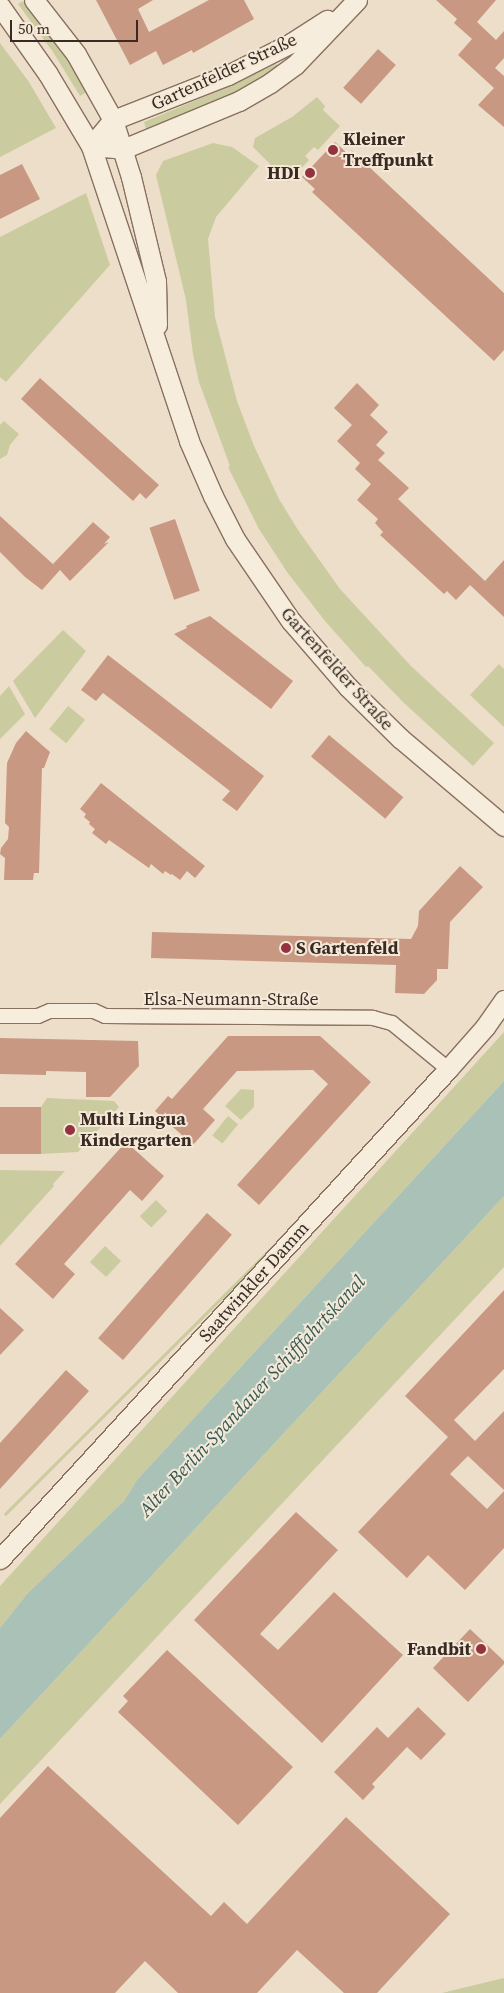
<!DOCTYPE html>
<html>
<head>
<meta charset="utf-8">
<style>
	body { margin:0 }
	#map { position:relative; width:504px; height:1993px; overflow:hidden; background:#eddeca; font-family:"Source Serif 4",serif }
	div>[style] { position:absolute }
	.green>* { inset:0; background:#cacb9e; transform-origin:0 0 }
	.water>* { inset:0; background:#aac1b8 }
	.building>* { inset:0; background:#c89882; transform-origin:0 0 }
	.roads { filter:drop-shadow(1px 0 #89705f) drop-shadow(-1px 0 #89705f) drop-shadow(0 1px #89705f) drop-shadow(0 -1px #89705f) }
	.street>* { height:14px; margin:-7px; padding:0 7px; transform-origin:7px; border-radius:7px; background:#f7eddd }
	.secondary>* { height:19px; margin:-9.5px; padding:0 9.5px; transform-origin:9.5px; border-radius:9.5px; background:#f7eddd }
	.dots>* { width:14px; height:14px; translate:-50% -50%; box-sizing:border-box; border:2px solid #f4e9d9; border-radius:50% }
	span { translate:-50% -50%; white-space:nowrap; text-align:center; line-height:1.15; -webkit-text-stroke:4px #f4e9d9; paint-order:stroke }
	.street-label { font-size:18px; color:#3a2b22 }
	.poi-label { font-size:18px; color:#3a2b22; font-weight:700 }
	.left { translate:0 -50%; text-align:left }
	.right { translate:-100% -50%; text-align:right }
	.water-label { font-size:19px; color:#325952; font-style:italic }
	.scale { position:absolute; left:10px; top:20px; width:128px; height:22px; box-sizing:border-box; border:2px solid #3a2b22; border-top:0; padding-left:6px; font-size:15px; line-height:18px; white-space:nowrap; color:#3a2b22; -webkit-text-stroke:4px #f4e9d9; paint-order:stroke }
</style>
</head>
<body>
<div id="map">
	<div class="green">
		<div style="clip-path:polygon(23px 1px,60px 44px,89px 91px,80px 96px,53px 52px,18px 4px)"></div>
		<div style="clip-path:polygon(0 43px,29px 82px,56px 128px,0 157px)"></div>
		<div style="clip-path:polygon(276px 64px,279px 67px,240px 93px,147px 132px,144px 122px,223px 89px)"></div>
		<div style="clip-path:polygon(317px 97px,325px 106px,323px 110px,340px 126px,318px 150px,314px 147px,305px 156px,309px 160px,288px 182px,253px 147px,255px 138px,292px 117px)"></div>
		<div style="clip-path:polygon(213px 143px,232px 147px,259px 166px,216px 217px,208px 239px,215px 317px,237px 401px,254px 446px,279px 499px,298px 530px,340px 589px,411px 666px,494px 743px,473px 766px,404px 703px,368px 666px,366px 667px,325px 621px,287px 572px,259px 529px,228px 467px,230px 466px,199px 382px,193px 354px,186px 300px,156px 175px,163px 161px)"></div>
		<div style="clip-path:polygon(86px 193px,110px 265px,6px 382px,0 377px,0 237px)"></div>
		<div style="clip-path:polygon(4px 421px,19px 434px,10px 445px,7px 455px,0 459px,0 425px)"></div>
		<div style="clip-path:polygon(63px 630px,86px 651px,35px 718px,13px 681px)"></div>
		<div style="clip-path:polygon(499px 664px,504px 669px,504px 727px,470px 695px)"></div>
		<div style="clip-path:polygon(9px 686px,25px 714px,0 739px,0 696px)"></div>
		<div style="left:68px;top:706px;width:22px;height:30px;rotate:39deg"></div>
		<div style="clip-path:polygon(504px 1032px,504px 1081px,137px 1480px,124px 1501px,27px 1594px,0 1628px,0 1586px)"></div>
		<div style="clip-path:polygon(241px 1089px,254px 1090px,254px 1107px,241px 1120px,225px 1106px)"></div>
		<div style="clip-path:polygon(47px 1098px,114px 1101px,119px 1107px,78px 1152px,41px 1154px,41px 1107px)"></div>
		<div style="left:228px;top:1116px;width:13px;height:25px;rotate:39deg"></div>
		<div style="clip-path:polygon(0 1170px,65px 1171px,53px 1184px,54px 1186px,0 1246px)"></div>
		<div style="clip-path:polygon(504px 1196px,504px 1267px,0 1804px,0 1739px)"></div>
		<div style="left:156px;top:1200px;width:16px;height:23px;rotate:45deg"></div>
		<div style="left:274px;top:1244px;width:3px;height:382px;rotate:45deg"></div>
		<div style="left:105px;top:1246px;width:22px;height:22px;rotate:43deg"></div>
		<div style="clip-path:polygon(504px 1978px,504px 1993px,442px 1993px)"></div>
	</div>
	<div class="water">
		<div style="clip-path:polygon(504px 1081px,504px 1196px,0 1739px,0 1628px,27px 1594px,124px 1501px,137px 1480px)"></div>
	</div>
	<div class="building">
		<div style="clip-path:polygon(96px 0,153px 0,138px 9px,149px 32px,209px 0,244px 0,254px 19px,193px 53px,192px 50px,163px 65px,156px 51px,130px 65px)"></div>
		<div style="clip-path:polygon(436px 0,496px 0,477px 22px,496px 40px,504px 31px,504px 58px,495px 68px,504px 76px,504px 127px,478px 105px,494px 88px,458px 55px,472px 39px,454px 23px,457px 19px)"></div>
		<div style="left:378px;top:49px;width:24px;height:52px;rotate:42deg"></div>
		<div style="clip-path:polygon(335px 142px,348px 154px,351px 150px,504px 293px,504px 350px,494px 361px,312px 192px,315px 189px,302px 177px)"></div>
		<div style="clip-path:polygon(22px 164px,40px 199px,0 219px,0 175px)"></div>
		<div style="clip-path:polygon(40px 378px,159px 485px,146px 499px,140px 493px,133px 501px,21px 399px)"></div>
		<div style="clip-path:polygon(357px 383px,379px 405px,370px 415px,388px 432px,376px 445px,385px 453px,378px 460px,409px 488px,398px 499px,485px 581px,504px 560px,504px 617px,470px 585px,456px 600px,447px 591px,444px 594px,380px 535px,383px 532px,375px 523px,378px 519px,357px 500px,371px 484px,355px 469px,360px 463px,337px 441px,352px 425px,334px 408px)"></div>
		<div style="clip-path:polygon(0 516px,55px 566px,53px 564px,93px 522px,110px 537px,104px 544px,109px 542px,70px 581px,60px 570px,42px 590px,25px 577px,0 552px)"></div>
		<div style="left:175px;top:519px;width:76px;height:27px;rotate:71deg"></div>
		<div style="clip-path:polygon(210px 616px,293px 681px,271px 709px,174px 634px,187px 628px,186px 626px)"></div>
		<div style="clip-path:polygon(108px 655px,264px 776px,237px 811px,222px 800px,230px 791px,103px 693px,96px 701px,81px 690px)"></div>
		<div style="clip-path:polygon(26px 731px,50px 752px,44px 768px,42px 768px,39px 873px,34px 873px,33px 880px,4px 880px,5px 858px,0 854px,1px 848px,8px 839px,9px 827px,5px 823px,7px 763px,16px 743px)"></div>
		<div style="left:329px;top:735px;width:97px;height:28px;rotate:40deg"></div>
		<div style="clip-path:polygon(101px 783px,205px 866px,195px 878px,187px 871px,180px 880px,172px 874px,171px 875px,165px 871px,163px 874px,151px 864px,149px 868px,109px 840px,106px 844px,92px 833px,95px 829px,89px 824px,90px 822px,84px 817px,86px 814px,80px 809px)"></div>
		<div style="clip-path:polygon(460px 866px,483px 887px,450px 922px,448px 969px,437px 969px,437px 980px,424px 994px,395px 993px,396px 965px,151px 958px,152px 932px,411px 939px,418px 926px,419px 911px)"></div>
		<div style="clip-path:polygon(228px 1036px,320px 1036px,371px 1082px,259px 1205px,237px 1185px,328px 1084px,313px 1070px,237px 1071px,203px 1109px,215px 1120px,193px 1145px,155px 1111px,168px 1096px,172px 1099px)"></div>
		<div style="clip-path:polygon(0 1038px,138px 1041px,139px 1066px,110px 1097px,86px 1097px,86px 1072px,46px 1071px,46px 1075px,0 1074px)"></div>
		<div style="left:0;top:1107px;width:41px;height:47px"></div>
		<div style="clip-path:polygon(126px 1142px,164px 1176px,142px 1201px,130px 1190px,64px 1264px,75px 1274px,53px 1299px,15px 1264px)"></div>
		<div style="left:207px;top:1213px;width:33px;height:166px;rotate:41deg"></div>
		<div style="clip-path:polygon(504px 1290px,504px 1369px,454px 1420px,475px 1441px,504px 1411px,504px 1490px,468px 1456px,450px 1474px,487px 1509px,504px 1491px,504px 1548px,465px 1590px,428px 1555px,407px 1578px,358px 1532px,448px 1437px,405px 1396px)"></div>
		<div style="clip-path:polygon(0 1308px,24px 1330px,0 1355px)"></div>
		<div style="clip-path:polygon(66px 1370px,89px 1391px,0 1489px,0 1443px)"></div>
		<div style="clip-path:polygon(296px 1512px,338px 1550px,260px 1634px,278px 1650px,334px 1592px,403px 1655px,322px 1743px,194px 1620px)"></div>
		<div style="clip-path:polygon(470px 1629px,504px 1661px,504px 1664px,468px 1702px,433px 1668px)"></div>
		<div style="clip-path:polygon(167px 1650px,293px 1767px,238px 1825px,118px 1712px,128px 1701px,123px 1696px)"></div>
		<div style="clip-path:polygon(418px 1707px,446px 1734px,421px 1760px,407px 1747px,372px 1784px,375px 1787px,363px 1800px,334px 1772px,377px 1727px,388px 1738px)"></div>
		<div style="clip-path:polygon(48px 1766px,211px 1916px,224px 1902px,247px 1924px,346px 1817px,450px 1914px,377px 1993px,344px 1993px,297px 1950px,257px 1993px,178px 1993px,145px 1961px,115px 1993px,0 1993px,0 1818px)"></div>
	</div>
	<div class="roads">
		<div class="street">
			<div style="left:0;top:1016px;width:38px"></div>
			<div style="left:38px;top:1016px;width:13px;rotate:-23deg"></div>
			<div style="left:50px;top:1011px;width:44px"></div>
			<div style="left:94px;top:1011px;width:12px;rotate:24deg"></div>
			<div style="left:105px;top:1016px;width:268px;rotate:0.4deg"></div>
			<div style="left:373px;top:1018px;width:20px;rotate:15deg"></div>
			<div style="left:392px;top:1023px;width:72px;rotate:39.4deg"></div>
		</div>
		<div class="secondary">
			<div style="left:34px;top:0;width:68px;rotate:52.1deg"></div>
			<div style="left:76px;top:54px;width:76px;rotate:60.7deg"></div>
			<div style="left:113px;top:120px;width:60px;rotate:72.5deg"></div>
			<div style="left:131px;top:177px;width:107px;rotate:76.5deg"></div>
			<div style="left:156px;top:281px;width:44px;rotate:88.7deg"></div>
			<div style="left:0;top:6px;width:83px;rotate:54.8deg"></div>
			<div style="left:48px;top:74px;width:84px;rotate:59.2deg"></div>
			<div style="left:91px;top:146px;width:311px;rotate:71.6deg"></div>
			<div style="left:189px;top:441px;width:60px;rotate:66.4deg"></div>
			<div style="left:213px;top:496px;width:48px;rotate:62.9deg"></div>
			<div style="left:235px;top:539px;width:99px;rotate:55.7deg"></div>
			<div style="left:291px;top:621px;width:87px;rotate:49.2deg"></div>
			<div style="left:348px;top:687px;width:74px;rotate:44.5deg"></div>
			<div style="left:401px;top:739px;width:135px;rotate:40.2deg"></div>
			<div style="left:91px;top:146px;width:32px;rotate:5deg"></div>
			<div style="left:123px;top:149px;width:126px;rotate:-22.5deg"></div>
			<div style="left:239px;top:101px;width:36px;rotate:-30deg"></div>
			<div style="left:270px;top:83px;width:31px;rotate:-36deg"></div>
			<div style="left:295px;top:65px;width:90px;rotate:-46.4deg"></div>
			<div style="left:91px;top:146px;width:34px;rotate:-50deg"></div>
			<div style="left:113px;top:120px;width:123px;rotate:-21.4deg"></div>
			<div style="left:228px;top:75px;width:71px;rotate:-26.9deg"></div>
			<div style="left:291px;top:43px;width:43px;rotate:-32.6deg"></div>
			<div style="left:0;top:1559px;width:664px;rotate:-47.56deg"></div>
			<div style="left:448px;top:1069px;width:56px;rotate:-48.6deg"></div>
			<div style="left:485px;top:1027px;width:33px;rotate:-55deg"></div>
		</div>
	</div>
	<div class="dots">
		<div style="left:333px;top:150px;background:#94333e"></div>
		<div style="left:310px;top:173px;background:#94333e"></div>
		<div style="left:286px;top:948px;background:#94333e"></div>
		<div style="left:70px;top:1130px;background:#94333e"></div>
		<div style="left:481px;top:1649px;background:#94333e"></div>
	</div>
	<div class="street-label">
		<span style="left:224px;top:72px;rotate:-25deg">Gartenfelder Straße</span>
		<span style="left:337px;top:669px;rotate:48deg">Gartenfelder Straße</span>
		<span style="left:231px;top:999px">Elsa-Neumann-Straße</span>
		<span style="left:254px;top:1282px;rotate:-48deg">Saatwinkler Damm</span>
	</div>
	<div class="poi-label">
		<span class="left" style="left:343px;top:150px">Kleiner<br>Treffpunkt</span>
		<span class="right" style="left:300px;top:173px">HDI</span>
		<span class="left" style="left:296px;top:948px">S Gartenfeld</span>
		<span class="left" style="left:80px;top:1130px">Multi Lingua<br>Kindergarten</span>
		<span class="right" style="left:471px;top:1649px">Fandbit</span>
	</div>
	<div class="water-label">
		<span style="left:252px;top:1396px;rotate:-47deg">Alter Berlin-Spandauer Schifffahrtskanal</span>
	</div>
	<div class="scale">50 m</div>
</div>
</body>
</html>
